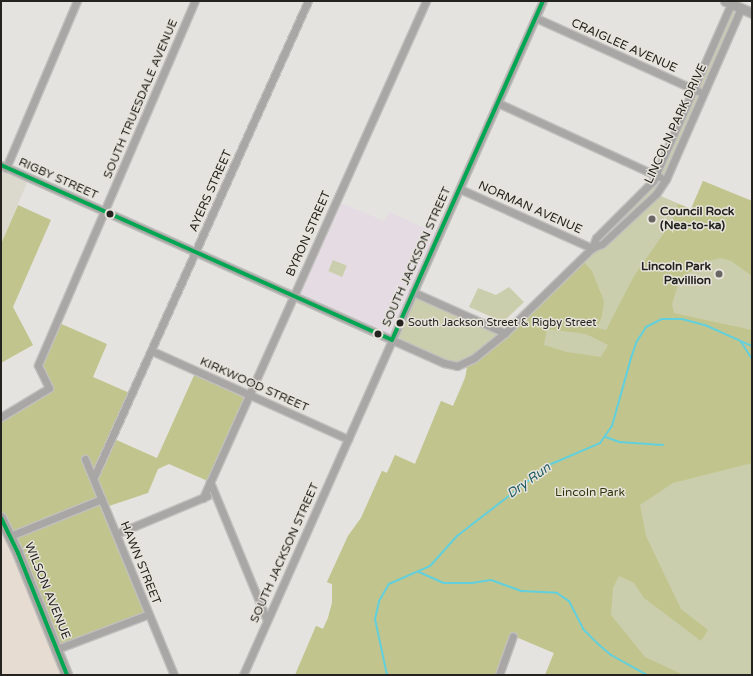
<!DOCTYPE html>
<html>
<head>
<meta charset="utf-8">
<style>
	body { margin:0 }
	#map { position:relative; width:753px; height:676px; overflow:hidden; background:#e4e3df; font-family:"Varela Round",sans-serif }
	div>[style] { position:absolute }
	.built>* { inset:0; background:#dbd8ce }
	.industrial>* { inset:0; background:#e7dcd2 }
	.education>* { inset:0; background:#e4dbe3 }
	.green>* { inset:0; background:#cbceac; transform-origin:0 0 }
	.forest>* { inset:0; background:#c1c58d }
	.stream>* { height:2px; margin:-1px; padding:0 1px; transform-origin:1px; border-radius:1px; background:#62cfdc }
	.roads { filter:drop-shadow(1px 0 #c1c0bd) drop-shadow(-1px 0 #c1c0bd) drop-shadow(0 1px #c1c0bd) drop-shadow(0 -1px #c1c0bd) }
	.minor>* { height:7px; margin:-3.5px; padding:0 3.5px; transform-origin:3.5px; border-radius:3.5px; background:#a8a7a6 }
	.tertiary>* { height:9px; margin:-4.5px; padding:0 4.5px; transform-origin:4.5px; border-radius:4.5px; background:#a8a7a6 }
	.secondary>* { height:10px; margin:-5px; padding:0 5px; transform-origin:5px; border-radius:5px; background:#a8a7a4 }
	.bus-1>* { height:4px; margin:-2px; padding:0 2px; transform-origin:2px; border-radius:2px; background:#00a651 }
	.dots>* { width:11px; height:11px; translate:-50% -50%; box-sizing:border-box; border:2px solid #e7e4dc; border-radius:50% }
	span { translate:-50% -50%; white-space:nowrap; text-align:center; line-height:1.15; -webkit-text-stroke:3px #e7e4dc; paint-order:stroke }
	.bus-label { font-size:11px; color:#24231f }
	.left { translate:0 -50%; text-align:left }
	.street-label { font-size:12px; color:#24231f }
	.poi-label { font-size:12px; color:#24231f; font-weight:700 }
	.right { translate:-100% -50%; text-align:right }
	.park-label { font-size:12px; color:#32350a }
	.water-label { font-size:13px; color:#205b64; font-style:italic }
	.frame { position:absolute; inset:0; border:2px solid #24231f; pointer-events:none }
</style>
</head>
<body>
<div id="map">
	<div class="built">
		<div style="clip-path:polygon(1px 165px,29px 178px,1px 244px)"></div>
	</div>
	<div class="industrial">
		<div style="clip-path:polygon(1px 518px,67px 675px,1px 675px)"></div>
	</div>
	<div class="education">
		<div style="clip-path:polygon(336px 201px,384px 221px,389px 212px,439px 234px,392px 340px,294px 296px)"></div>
	</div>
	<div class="green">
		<div style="clip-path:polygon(731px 4px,741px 8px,656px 194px,691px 209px,703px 181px,752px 201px,752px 675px,545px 675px,554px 653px,514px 636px,295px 675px,316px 626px,323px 629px,328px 618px,332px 603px,332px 584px,327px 582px,348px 536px,361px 518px,382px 471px,387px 473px,395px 455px,415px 464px,441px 401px,453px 406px,468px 370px,468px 361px,457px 366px,392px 340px,413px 292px,505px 333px,592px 248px,596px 238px,648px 189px)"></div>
		<div style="left:333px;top:260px;width:15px;height:12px;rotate:23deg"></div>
		<div style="clip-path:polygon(509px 287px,524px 302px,503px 322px,469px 307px,478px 288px,496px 295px)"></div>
	</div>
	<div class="forest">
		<div style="clip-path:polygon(evenodd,703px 181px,752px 201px,752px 276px,731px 261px,721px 258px,704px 262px,687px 274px,678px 285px,672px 304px,674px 313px,752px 330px,752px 463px,673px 483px,640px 505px,646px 536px,681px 609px,708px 630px,701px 641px,644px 598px,634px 583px,619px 576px,613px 588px,611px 615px,645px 657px,684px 675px,545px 675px,554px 653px,514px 636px,499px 675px,295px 675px,316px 626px,323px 629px,328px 618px,332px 603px,332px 584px,327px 582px,348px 536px,361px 518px,382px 471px,387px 473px,395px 455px,415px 464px,441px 401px,453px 406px,465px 379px,468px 361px,581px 259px,592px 271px,604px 301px,602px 316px,597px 328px,606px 330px,634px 276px,671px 223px,678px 204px,691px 209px,703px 181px,547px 329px,586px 334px,608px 345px,601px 357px,567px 352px,544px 345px,547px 329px)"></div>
		<div style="clip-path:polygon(18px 205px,51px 220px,13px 307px,33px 345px,1px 363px,1px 244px)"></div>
		<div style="clip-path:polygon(57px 322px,107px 344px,93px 377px,132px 394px,112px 438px,157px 458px,196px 371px,249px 395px,210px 482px,169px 464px,158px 469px,148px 493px,106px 507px,149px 614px,57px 649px,1px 518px,1px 417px,49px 388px,39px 369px)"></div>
	</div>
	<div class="stream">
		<div style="left:741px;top:342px;width:20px;rotate:57deg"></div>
		<div style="left:606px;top:437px;width:14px;rotate:21deg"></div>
		<div style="left:619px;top:442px;width:44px;rotate:3.9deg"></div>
		<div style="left:419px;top:572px;width:27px;rotate:24deg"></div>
		<div style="left:444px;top:583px;width:28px"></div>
		<div style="left:472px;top:583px;width:19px;rotate:-9deg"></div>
		<div style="left:491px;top:580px;width:33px;rotate:20deg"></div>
		<div style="left:522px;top:591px;width:35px;rotate:3deg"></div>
		<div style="left:557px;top:593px;width:14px;rotate:34deg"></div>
		<div style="left:569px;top:601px;width:31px;rotate:63deg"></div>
		<div style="left:583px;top:629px;width:21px;rotate:45deg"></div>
		<div style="left:598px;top:644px;width:17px;rotate:40deg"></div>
		<div style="left:611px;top:655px;width:41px;rotate:29.1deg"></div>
		<div style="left:387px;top:675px;width:57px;rotate:-102.1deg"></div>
		<div style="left:375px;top:619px;width:18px;rotate:-77deg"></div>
		<div style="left:379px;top:601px;width:20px;rotate:-60deg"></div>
		<div style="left:389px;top:584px;width:45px;rotate:-23.7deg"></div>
		<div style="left:430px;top:566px;width:40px;rotate:-48deg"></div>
		<div style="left:457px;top:536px;width:116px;rotate:-37.7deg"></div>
		<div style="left:549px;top:465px;width:56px;rotate:-23.3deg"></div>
		<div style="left:600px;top:443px;width:21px;rotate:-55deg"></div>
		<div style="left:612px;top:426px;width:71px;rotate:-74.4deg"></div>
		<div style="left:631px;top:358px;width:18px;rotate:-71deg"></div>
		<div style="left:637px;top:341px;width:17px;rotate:-57deg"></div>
		<div style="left:646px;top:327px;width:18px;rotate:-27deg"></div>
		<div style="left:662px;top:319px;width:20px"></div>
		<div style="left:682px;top:319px;width:24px;rotate:15deg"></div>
		<div style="left:705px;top:325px;width:51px;rotate:24.1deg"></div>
	</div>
	<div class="roads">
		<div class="minor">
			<div style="left:536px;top:18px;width:178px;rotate:24.3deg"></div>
			<div style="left:498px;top:103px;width:178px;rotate:24.6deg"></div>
			<div style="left:1px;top:165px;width:485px;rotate:24.1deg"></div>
			<div style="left:444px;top:363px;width:13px;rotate:13deg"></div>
			<div style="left:457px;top:366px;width:19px;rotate:-25deg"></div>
			<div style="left:474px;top:358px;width:40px;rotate:-39deg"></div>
			<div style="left:505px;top:333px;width:122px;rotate:-44.3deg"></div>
			<div style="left:592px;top:248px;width:11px;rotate:-22deg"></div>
			<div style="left:602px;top:244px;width:74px;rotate:-42.8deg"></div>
			<div style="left:656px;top:194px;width:18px;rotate:-56deg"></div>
			<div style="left:666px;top:179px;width:187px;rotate:-66.3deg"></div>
			<div style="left:6px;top:168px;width:181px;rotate:-67deg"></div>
			<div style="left:460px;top:189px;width:145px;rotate:24.1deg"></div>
			<div style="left:592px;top:248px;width:11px;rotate:-68deg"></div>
			<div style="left:596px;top:238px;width:81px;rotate:-45deg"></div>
			<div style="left:653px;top:181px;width:193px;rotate:-66.2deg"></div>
			<div style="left:413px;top:292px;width:101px;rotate:24deg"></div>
			<div style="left:152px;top:351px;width:215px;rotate:24.2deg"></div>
			<div style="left:1px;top:417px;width:56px;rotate:-31.1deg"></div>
			<div style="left:49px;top:388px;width:25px;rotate:-116deg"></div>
			<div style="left:38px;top:365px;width:396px;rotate:-66.7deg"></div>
			<div style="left:85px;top:459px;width:234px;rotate:67.6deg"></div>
			<div style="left:94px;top:477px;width:522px;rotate:-65.79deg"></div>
			<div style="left:210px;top:482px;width:149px;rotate:67.6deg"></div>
			<div style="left:203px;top:498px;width:545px;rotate:-65.83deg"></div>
			<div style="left:116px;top:534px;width:99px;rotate:-22.7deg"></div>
			<div style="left:10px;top:536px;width:99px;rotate:-21.9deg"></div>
			<div style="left:57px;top:649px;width:98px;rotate:-20.8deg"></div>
			<div style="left:243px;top:675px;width:738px;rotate:-66.01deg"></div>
			<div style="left:499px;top:675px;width:41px;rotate:-70.3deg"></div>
		</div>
		<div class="tertiary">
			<div style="left:725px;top:1px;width:30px;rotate:24deg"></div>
		</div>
		<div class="secondary">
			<div style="left:1px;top:518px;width:39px;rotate:64deg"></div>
			<div style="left:18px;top:553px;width:131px;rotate:68.1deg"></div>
		</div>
	</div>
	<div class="bus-1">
		<div style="left:1px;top:165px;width:428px;rotate:24.1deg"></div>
		<div style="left:392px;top:340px;width:371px;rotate:-66deg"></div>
		<div style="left:1px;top:518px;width:39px;rotate:64deg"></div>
		<div style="left:18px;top:553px;width:131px;rotate:68.1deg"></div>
	</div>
	<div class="dots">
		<div style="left:110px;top:214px;background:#24231f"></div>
		<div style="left:652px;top:219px;background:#676662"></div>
		<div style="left:719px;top:274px;background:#676662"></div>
		<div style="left:400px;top:323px;background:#24231f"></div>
		<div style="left:378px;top:334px;background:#24231f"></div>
	</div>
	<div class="bus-label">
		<span class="left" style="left:408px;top:323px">South Jackson Street &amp; Rigby Street</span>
	</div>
	<div class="street-label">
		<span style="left:624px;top:46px;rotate:24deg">CRAIGLEE AVENUE</span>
		<span style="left:141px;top:99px;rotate:-67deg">SOUTH TRUESDALE AVENUE</span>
		<span style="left:676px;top:124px;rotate:-65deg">LINCOLN PARK DRIVE</span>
		<span style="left:58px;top:179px;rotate:24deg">RIGBY STREET</span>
		<span style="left:211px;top:191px;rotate:-66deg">AYERS STREET</span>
		<span style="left:530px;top:208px;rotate:24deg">NORMAN AVENUE</span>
		<span style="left:309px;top:234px;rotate:-66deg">BYRON STREET</span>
		<span style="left:417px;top:257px;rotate:-66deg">SOUTH JACKSON STREET</span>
		<span style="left:254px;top:385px;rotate:24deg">KIRKWOOD STREET</span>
		<span style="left:285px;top:553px;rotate:-66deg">SOUTH JACKSON STREET</span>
		<span style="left:140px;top:563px;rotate:68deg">HAWN STREET</span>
		<span style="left:47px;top:591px;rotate:68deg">WILSON AVENUE</span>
	</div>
	<div class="poi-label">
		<span class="left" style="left:660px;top:219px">Council Rock<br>(Nea-to-ka)</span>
		<span class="right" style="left:711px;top:274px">Lincoln Park<br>Pavillion</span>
	</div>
	<div class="park-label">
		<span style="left:590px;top:493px">Lincoln Park</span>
	</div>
	<div class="water-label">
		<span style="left:529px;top:481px;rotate:-36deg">Dry Run</span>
	</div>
	<div class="frame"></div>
</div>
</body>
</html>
